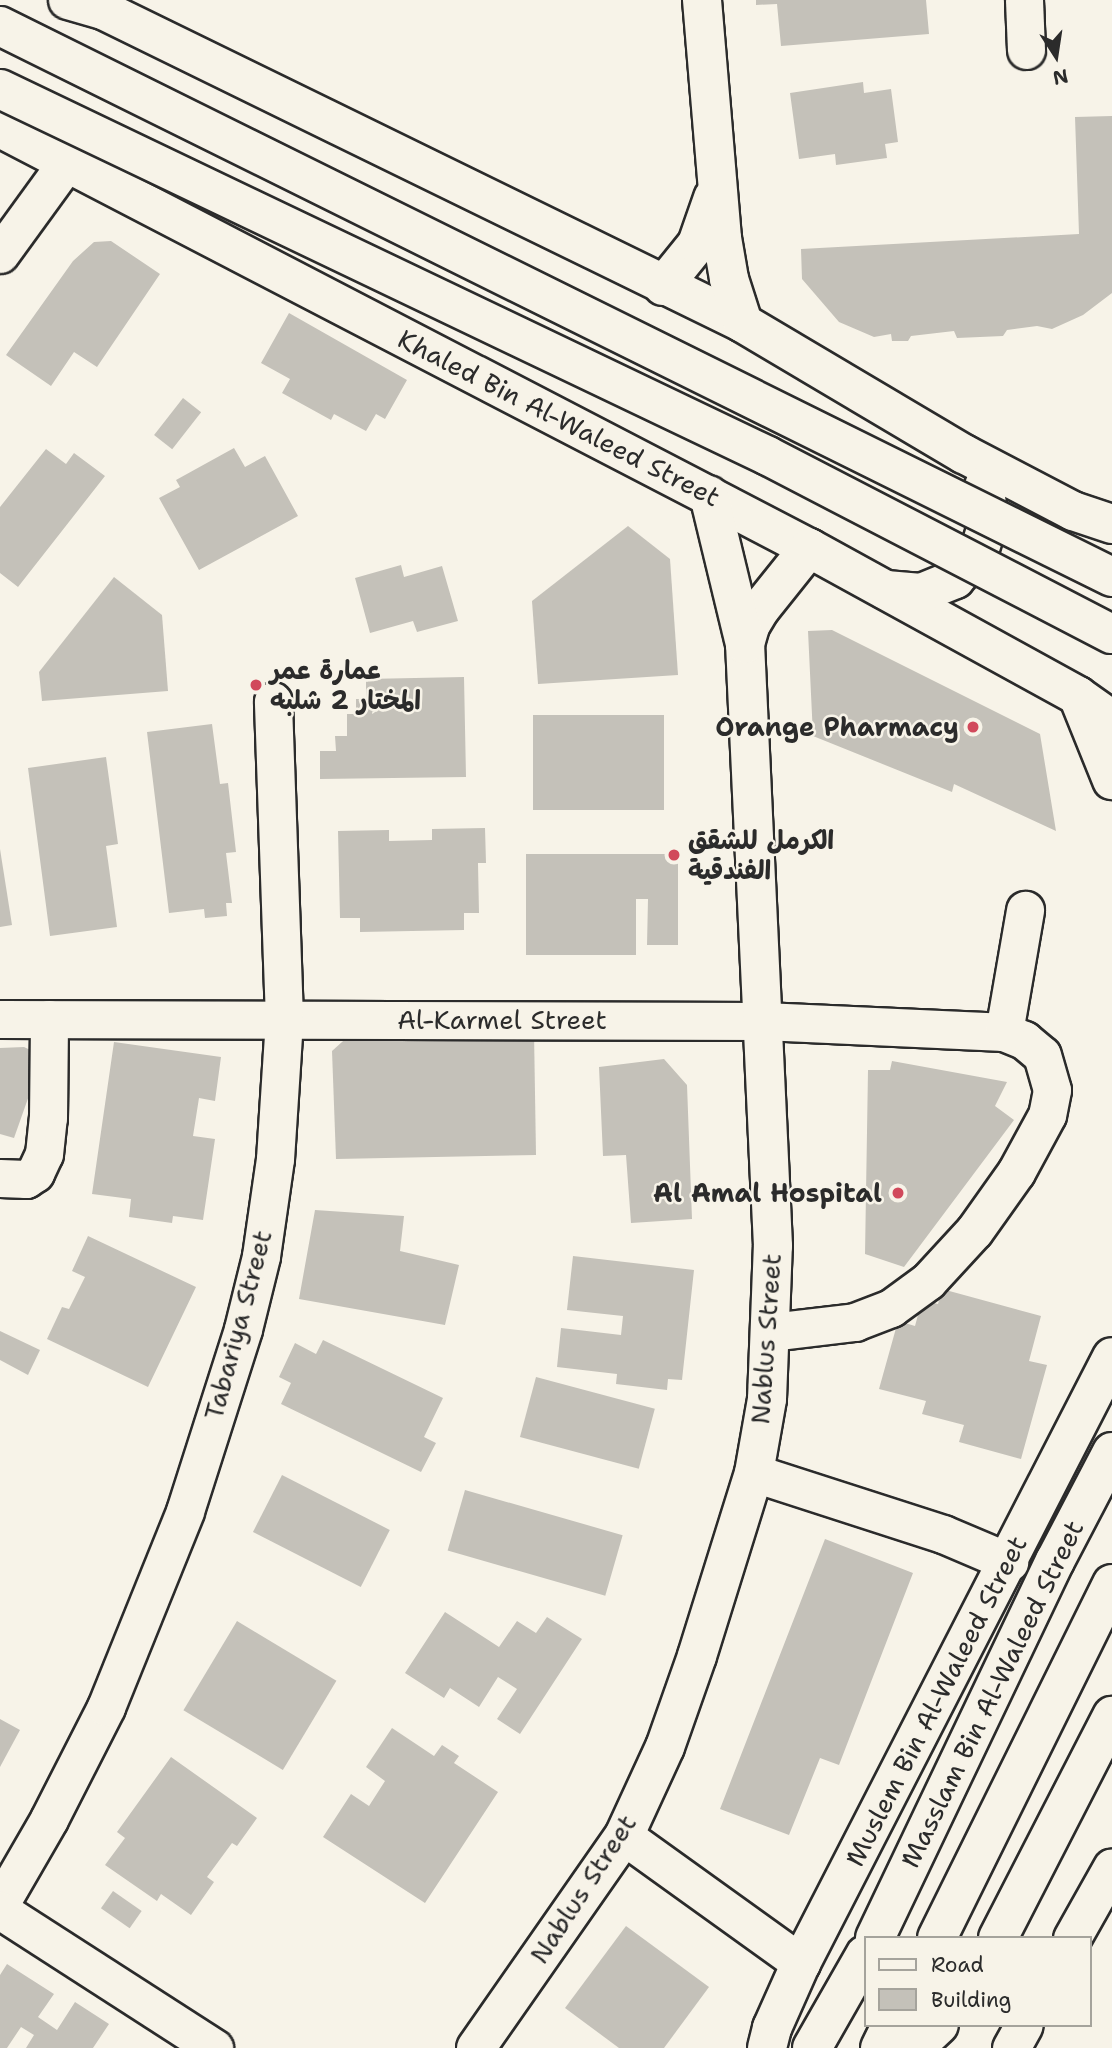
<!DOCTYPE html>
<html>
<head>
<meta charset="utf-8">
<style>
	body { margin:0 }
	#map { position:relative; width:1112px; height:2048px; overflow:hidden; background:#f7f3e8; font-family:"Shantell Sans","Playpen Sans Arabic",sans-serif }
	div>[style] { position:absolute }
	.building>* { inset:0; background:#c4c1b9; transform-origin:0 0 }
	.roads { filter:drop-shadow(2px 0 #2b2b2b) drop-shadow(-2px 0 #2b2b2b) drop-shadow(0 2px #2b2b2b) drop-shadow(0 -2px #2b2b2b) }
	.street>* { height:37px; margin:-18.5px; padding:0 18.5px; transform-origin:18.5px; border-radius:18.5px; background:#f7f3e8 }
	.secondary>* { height:38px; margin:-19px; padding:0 19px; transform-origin:19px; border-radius:19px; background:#f7f3e8 }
	.highway>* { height:38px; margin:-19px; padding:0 19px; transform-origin:19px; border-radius:19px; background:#f7f3e8 }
	.bridges { filter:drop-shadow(2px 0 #2b2b2b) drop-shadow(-2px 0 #2b2b2b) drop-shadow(0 2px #2b2b2b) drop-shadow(0 -2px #2b2b2b) }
	.primary-bridge>* { height:38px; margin:-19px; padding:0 19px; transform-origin:19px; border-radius:19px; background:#f7f3e8 }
	.dots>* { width:19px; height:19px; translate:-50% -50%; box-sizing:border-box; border:4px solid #f7f3e8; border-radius:50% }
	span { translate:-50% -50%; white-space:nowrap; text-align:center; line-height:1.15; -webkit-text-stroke:5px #f7f3e8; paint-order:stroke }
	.street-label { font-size:26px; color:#2b2b2b }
	.poi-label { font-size:26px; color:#2b2b2b; font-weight:700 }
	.left { translate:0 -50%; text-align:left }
	.right { translate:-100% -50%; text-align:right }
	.legend { position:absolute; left:864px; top:1936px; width:228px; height:91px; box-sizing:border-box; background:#f7f3e8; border:2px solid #a5a39c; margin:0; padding:9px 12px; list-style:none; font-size:21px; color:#2b2b2b }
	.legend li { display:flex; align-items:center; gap:14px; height:35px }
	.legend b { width:35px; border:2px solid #a5a39c }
	.north { position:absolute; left:1021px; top:21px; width:70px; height:70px; -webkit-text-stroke:5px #f7f3e8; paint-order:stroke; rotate:168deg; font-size:19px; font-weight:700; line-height:28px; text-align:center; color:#2b2b2b }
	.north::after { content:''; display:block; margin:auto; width:24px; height:32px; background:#2b2b2b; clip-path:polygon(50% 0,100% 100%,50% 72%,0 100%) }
</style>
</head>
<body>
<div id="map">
	<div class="building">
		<div style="clip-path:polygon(756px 0,926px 0,929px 34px,781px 46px,777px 4px,756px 5px)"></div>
		<div style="clip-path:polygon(863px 82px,864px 93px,891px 89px,898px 142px,885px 144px,887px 158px,836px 165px,835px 154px,799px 159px,790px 93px)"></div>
		<div style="clip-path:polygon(1112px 116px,1112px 293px,1083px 315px,1052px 329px,1037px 326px,1007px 330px,1003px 336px,957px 338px,954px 331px,911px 336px,908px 341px,892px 341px,891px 334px,874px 337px,839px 322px,802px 279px,801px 249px,1079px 234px,1075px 117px)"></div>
		<div style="clip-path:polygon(111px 241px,160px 274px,97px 367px,74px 352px,51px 386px,6px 355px,73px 261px,94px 242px)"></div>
		<div style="clip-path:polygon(289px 313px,407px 380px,385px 419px,376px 414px,366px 431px,334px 414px,331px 420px,282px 393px,290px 379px,261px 363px)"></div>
		<div style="left:183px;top:398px;width:23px;height:47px;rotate:38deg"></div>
		<div style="clip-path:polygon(234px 448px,245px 467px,265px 456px,298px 516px,199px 570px,159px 498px,180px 487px,176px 480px)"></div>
		<div style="clip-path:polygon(46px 449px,66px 464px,74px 453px,105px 476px,18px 587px,0 573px,0 507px)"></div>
		<div style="clip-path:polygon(628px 526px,670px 559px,678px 675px,538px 684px,532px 601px)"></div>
		<div style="clip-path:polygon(401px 565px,404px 577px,442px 566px,458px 621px,417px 632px,413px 621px,370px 633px,355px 578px)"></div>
		<div style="clip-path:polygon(114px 577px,162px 615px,168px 691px,42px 701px,39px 672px)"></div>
		<div style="clip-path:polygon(832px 630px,1040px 734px,1056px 831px,954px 784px,952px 792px,813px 736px,808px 631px)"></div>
		<div style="clip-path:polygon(464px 677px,466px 777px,320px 779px,320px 751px,336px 751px,335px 736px,347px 736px,347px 714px,356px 714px,356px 699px,366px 699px,366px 679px)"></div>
		<div style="left:533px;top:715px;width:131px;height:95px"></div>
		<div style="clip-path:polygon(212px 724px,220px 784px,228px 783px,236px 852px,226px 853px,232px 903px,226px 903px,227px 916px,205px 918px,204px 909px,169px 913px,147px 732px)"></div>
		<div style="clip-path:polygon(106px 757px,118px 844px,106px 846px,117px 927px,50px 936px,28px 768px)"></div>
		<div style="clip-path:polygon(485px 828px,486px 863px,478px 863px,479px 913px,464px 913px,464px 930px,360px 932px,360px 918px,340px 918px,338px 831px,389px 830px,389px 841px,432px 840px,432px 829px)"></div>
		<div style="clip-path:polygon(0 849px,12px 925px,0 927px)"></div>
		<div style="clip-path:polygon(526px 854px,678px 854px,678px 945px,647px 945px,648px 899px,636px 899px,636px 955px,526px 955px)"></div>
		<div style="clip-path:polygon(534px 1032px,536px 1155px,336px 1159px,332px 1051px,352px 1033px)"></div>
		<div style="clip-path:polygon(114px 1042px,221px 1057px,215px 1101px,199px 1098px,193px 1136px,215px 1139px,203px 1220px,173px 1216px,172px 1223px,129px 1217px,131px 1199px,92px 1194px)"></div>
		<div style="clip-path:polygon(24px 1047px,43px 1056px,14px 1138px,0 1134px,0 1048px)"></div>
		<div style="clip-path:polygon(664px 1059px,687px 1085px,692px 1219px,631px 1223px,626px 1155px,603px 1156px,599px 1067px)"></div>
		<div style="clip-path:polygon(892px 1061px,1007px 1082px,995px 1106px,1014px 1120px,904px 1267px,865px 1254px,868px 1070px,890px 1070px)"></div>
		<div style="clip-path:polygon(315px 1210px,404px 1216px,400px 1251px,459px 1265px,445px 1325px,299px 1299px)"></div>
		<div style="clip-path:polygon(88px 1236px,196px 1287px,148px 1387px,47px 1339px,62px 1307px,69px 1309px,85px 1277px,72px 1271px)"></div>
		<div style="clip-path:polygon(573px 1256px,694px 1270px,682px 1380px,668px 1379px,667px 1390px,616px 1384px,617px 1374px,557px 1367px,561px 1328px,621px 1335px,623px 1316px,567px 1310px)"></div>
		<div style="clip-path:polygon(942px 1289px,1041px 1316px,1029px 1361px,1047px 1365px,1021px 1459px,959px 1442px,964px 1425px,922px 1414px,926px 1401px,879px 1389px,898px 1321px,915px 1326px,922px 1300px,938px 1304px)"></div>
		<div style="clip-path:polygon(0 1331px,40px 1350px,28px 1375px,0 1360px)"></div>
		<div style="clip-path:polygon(323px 1340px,443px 1398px,424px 1437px,436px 1443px,421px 1472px,281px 1404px,291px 1383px,279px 1377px,295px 1343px,316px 1354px)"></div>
		<div style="left:536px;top:1377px;width:123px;height:62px;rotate:15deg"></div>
		<div style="left:282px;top:1475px;width:121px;height:64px;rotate:27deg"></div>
		<div style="left:465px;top:1490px;width:164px;height:63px;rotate:16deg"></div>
		<div style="clip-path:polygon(825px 1539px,913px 1573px,839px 1765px,820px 1758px,789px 1835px,720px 1809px)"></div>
		<div style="clip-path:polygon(445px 1612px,499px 1647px,517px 1621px,536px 1633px,547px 1617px,582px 1639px,520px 1734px,497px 1719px,517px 1689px,498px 1677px,479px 1707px,450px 1688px,444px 1698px,405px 1673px)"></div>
		<div style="left:237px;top:1621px;width:116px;height:104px;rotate:31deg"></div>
		<div style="clip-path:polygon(0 1719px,20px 1730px,0 1767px)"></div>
		<div style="clip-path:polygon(392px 1728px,434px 1756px,442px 1745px,459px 1756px,454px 1763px,498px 1792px,425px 1903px,323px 1837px,351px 1794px,369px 1806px,385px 1781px,366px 1767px)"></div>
		<div style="clip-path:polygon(171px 1757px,257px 1818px,237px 1846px,232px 1843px,207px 1877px,214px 1882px,191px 1915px,161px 1894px,157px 1901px,105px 1865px,125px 1838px,117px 1832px)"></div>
		<div style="left:113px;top:1891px;width:35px;height:21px;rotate:35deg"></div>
		<div style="clip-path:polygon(626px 1926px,709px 1987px,664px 2048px,619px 2048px,565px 2008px)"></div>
		<div style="clip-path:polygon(7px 1964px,54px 1994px,38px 2017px,57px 2030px,75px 2002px,109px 2024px,93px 2048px,26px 2048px,34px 2035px,21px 2027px,7px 2048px,0 2048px,0 1975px)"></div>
	</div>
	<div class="roads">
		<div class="street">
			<div style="left:1024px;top:0;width:50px;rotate:87.7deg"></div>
			<div style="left:0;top:254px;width:112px;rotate:-54deg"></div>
			<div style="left:0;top:1019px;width:763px;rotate:0.15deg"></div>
			<div style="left:763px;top:1021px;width:241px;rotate:2.6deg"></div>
			<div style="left:1004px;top:1032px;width:22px;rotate:22deg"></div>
			<div style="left:1024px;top:1040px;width:23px;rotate:40deg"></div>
			<div style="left:1042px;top:1055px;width:36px;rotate:74deg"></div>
			<div style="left:1052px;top:1090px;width:25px;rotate:101deg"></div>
			<div style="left:1047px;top:1115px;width:65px;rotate:118.5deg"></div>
			<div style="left:1016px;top:1172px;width:72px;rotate:125.4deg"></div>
			<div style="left:974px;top:1231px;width:68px;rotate:132.6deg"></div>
			<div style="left:928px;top:1281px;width:46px;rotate:143.9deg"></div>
			<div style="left:891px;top:1308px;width:39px;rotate:159deg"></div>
			<div style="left:855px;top:1322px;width:86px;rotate:173.3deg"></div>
			<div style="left:1004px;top:1032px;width:124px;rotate:-80.2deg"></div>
			<div style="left:0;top:1178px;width:26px;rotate:2deg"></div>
			<div style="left:26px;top:1179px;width:11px;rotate:-34deg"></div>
			<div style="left:35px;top:1173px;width:21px;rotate:-65deg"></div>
			<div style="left:44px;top:1154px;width:36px;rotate:-84deg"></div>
			<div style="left:48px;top:1118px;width:99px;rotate:-89.4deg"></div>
			<div style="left:754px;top:1473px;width:199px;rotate:17.9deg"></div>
			<div style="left:943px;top:1534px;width:72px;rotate:23deg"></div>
			<div style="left:624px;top:1836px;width:218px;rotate:35.7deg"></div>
			<div style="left:0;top:1904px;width:98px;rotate:-60deg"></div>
			<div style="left:49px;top:1819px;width:126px;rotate:-63deg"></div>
			<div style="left:106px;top:1707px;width:211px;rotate:-68deg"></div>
			<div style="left:185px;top:1511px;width:191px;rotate:-72.3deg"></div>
			<div style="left:243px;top:1329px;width:75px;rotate:-76.1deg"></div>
			<div style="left:261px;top:1256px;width:98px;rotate:-81.8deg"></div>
			<div style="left:275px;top:1159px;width:140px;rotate:-86.3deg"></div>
			<div style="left:284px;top:1019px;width:318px;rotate:-92deg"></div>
			<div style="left:0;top:1910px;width:255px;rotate:32.8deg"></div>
			<div style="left:1072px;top:1938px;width:81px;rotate:-60.6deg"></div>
			<div style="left:1011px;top:2048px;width:26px;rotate:-61deg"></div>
		</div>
		<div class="secondary">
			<div style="left:68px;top:0;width:36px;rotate:16deg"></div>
			<div style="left:103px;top:10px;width:712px;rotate:26.06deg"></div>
			<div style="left:743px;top:323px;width:257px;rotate:30.7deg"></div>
			<div style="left:964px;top:454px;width:123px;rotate:27.6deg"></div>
			<div style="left:1073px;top:511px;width:41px;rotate:18.4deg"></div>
			<div style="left:702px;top:0;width:239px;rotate:85.2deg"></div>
			<div style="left:722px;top:238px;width:42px;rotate:80.3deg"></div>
			<div style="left:729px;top:279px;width:46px;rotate:72.3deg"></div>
			<div style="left:0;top:128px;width:912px;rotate:27.44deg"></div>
			<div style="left:809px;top:548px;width:307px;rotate:28.8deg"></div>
			<div style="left:1078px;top:696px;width:42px;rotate:35.2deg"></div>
			<div style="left:663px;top:286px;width:54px;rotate:-51deg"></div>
			<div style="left:697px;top:244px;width:49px;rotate:-70.8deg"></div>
			<div style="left:886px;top:590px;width:35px;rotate:5deg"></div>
			<div style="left:921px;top:593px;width:37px;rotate:-22deg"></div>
			<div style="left:955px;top:579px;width:36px;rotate:-48deg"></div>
			<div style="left:979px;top:552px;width:34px;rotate:-73deg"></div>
			<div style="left:989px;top:519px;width:34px;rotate:-98deg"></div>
			<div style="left:745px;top:644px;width:19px;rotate:-74deg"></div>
			<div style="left:750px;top:626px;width:21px;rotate:-59deg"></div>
			<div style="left:761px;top:608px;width:77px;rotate:-51.3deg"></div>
			<div style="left:1078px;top:696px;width:91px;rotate:68deg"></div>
			<div style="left:998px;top:1938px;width:250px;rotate:-62.8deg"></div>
			<div style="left:476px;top:2048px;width:259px;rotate:-55.1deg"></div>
			<div style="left:624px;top:1836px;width:98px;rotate:-65.3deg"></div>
			<div style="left:665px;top:1747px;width:96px;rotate:-70.6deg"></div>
			<div style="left:697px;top:1656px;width:192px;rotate:-72.7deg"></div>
			<div style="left:754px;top:1473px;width:75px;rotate:-80deg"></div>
			<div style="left:767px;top:1399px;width:153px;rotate:-87.8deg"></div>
			<div style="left:773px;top:1246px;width:603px;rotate:-92.66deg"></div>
			<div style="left:745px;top:644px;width:153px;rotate:-103.6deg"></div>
			<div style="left:767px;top:2048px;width:21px;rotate:-76deg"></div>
			<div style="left:772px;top:2028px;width:71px;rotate:-66deg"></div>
			<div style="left:801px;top:1963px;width:681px;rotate:-62.83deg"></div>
			<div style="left:914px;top:2048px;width:34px;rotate:-43deg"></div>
		</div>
		<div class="highway">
			<div style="left:875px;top:1938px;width:418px;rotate:-64.5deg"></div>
			<div style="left:1055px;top:1561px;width:123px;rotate:-62.4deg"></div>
			<div style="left:937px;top:1938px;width:395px;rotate:-63.7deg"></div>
			<div style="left:812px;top:2048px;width:107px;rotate:-60.3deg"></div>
			<div style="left:880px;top:2048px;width:25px;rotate:-64deg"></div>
		</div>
	</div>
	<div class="bridges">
		<div class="primary-bridge">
			<div style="left:0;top:26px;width:1241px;rotate:26.36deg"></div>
			<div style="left:0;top:89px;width:851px;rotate:25.54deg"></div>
			<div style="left:768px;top:456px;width:387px;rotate:27.4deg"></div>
		</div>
	</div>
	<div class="dots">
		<div style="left:256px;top:685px;background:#d1495b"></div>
		<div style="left:973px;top:727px;background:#d1495b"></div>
		<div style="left:674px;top:855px;background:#d1495b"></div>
		<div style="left:898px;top:1193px;background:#d1495b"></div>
	</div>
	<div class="street-label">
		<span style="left:559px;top:418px;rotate:27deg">Khaled Bin Al-Waleed Street</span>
		<span style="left:502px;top:1020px">Al-Karmel Street</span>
		<span style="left:238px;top:1325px;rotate:-75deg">Tabariya Street</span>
		<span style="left:766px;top:1339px;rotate:-86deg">Nablus Street</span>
		<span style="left:992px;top:1694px;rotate:-64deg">Masslam Bin Al-Waleed Street</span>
		<span style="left:936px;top:1701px;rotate:-63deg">Muslem Bin Al-Waleed Street</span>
		<span style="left:583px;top:1889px;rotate:-57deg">Nablus Street</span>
	</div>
	<div class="poi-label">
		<span class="left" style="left:270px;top:685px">عمارة عمر<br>المختار 2 شلبه</span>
		<span class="right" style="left:959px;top:727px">Orange Pharmacy</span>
		<span class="left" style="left:688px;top:855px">الكرمل للشقق<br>الفندقية</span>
		<span class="right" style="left:882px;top:1193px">Al Amal Hospital</span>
	</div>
	<ul class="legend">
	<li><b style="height:9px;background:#f7f3e8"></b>Road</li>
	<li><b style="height:19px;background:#c4c1b9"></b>Building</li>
	</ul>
	<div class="north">N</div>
</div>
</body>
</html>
